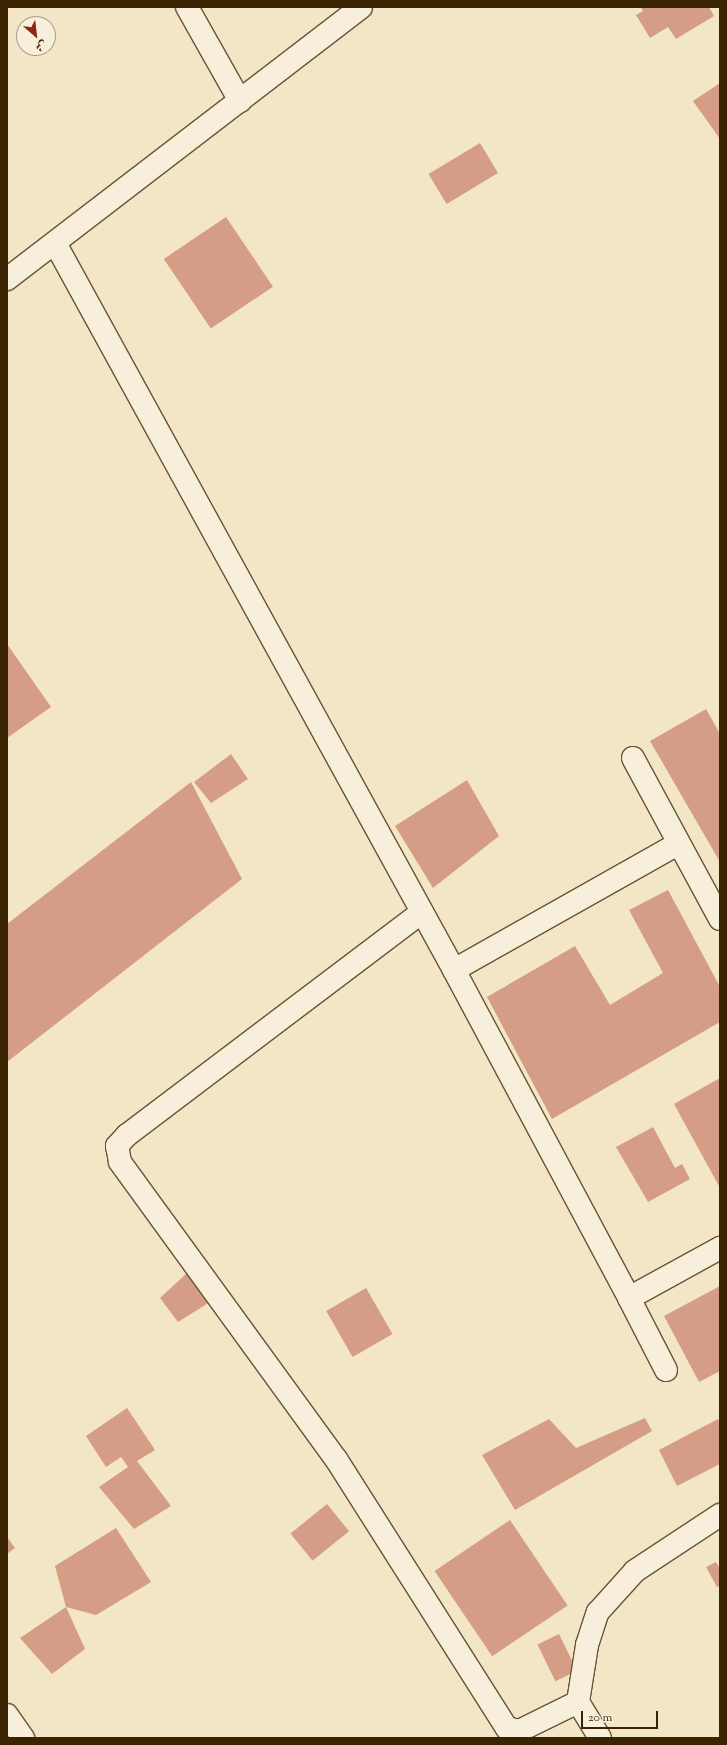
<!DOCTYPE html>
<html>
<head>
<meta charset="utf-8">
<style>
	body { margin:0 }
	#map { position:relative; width:727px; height:1745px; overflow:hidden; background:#f2e6c7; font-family:"Sorts Mill Goudy",Amiri,serif }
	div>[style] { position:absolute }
	.building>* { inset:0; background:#d59d85; transform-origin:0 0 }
	.roads { filter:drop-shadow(1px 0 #685432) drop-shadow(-1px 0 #685432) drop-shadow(0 1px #685432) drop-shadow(0 -1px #685432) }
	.street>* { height:22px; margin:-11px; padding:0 11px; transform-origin:11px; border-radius:11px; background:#f7efdb }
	span { translate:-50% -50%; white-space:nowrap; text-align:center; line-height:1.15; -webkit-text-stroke:3px #f7efdb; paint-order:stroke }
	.frame { position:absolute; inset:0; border:8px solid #3a2300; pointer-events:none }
	.north { position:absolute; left:16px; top:16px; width:40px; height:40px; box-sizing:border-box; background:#f7efdb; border:1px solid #ab9d83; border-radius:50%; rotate:152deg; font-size:11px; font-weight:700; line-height:16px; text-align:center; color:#3a2300 }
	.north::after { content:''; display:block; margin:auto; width:14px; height:18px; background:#8f2418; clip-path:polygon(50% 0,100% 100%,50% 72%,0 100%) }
	.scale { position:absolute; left:581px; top:1711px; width:77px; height:18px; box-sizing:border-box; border:2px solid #3a2300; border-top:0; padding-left:5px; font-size:12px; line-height:14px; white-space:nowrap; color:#3a2300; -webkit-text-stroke:3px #f7efdb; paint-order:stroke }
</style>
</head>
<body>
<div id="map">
	<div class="building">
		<div style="clip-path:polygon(641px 7px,709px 7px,714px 16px,676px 39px,668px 27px,650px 38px,636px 15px,643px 11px)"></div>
		<div style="clip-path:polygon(720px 83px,720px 139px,693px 101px)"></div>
		<div style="left:480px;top:143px;width:35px;height:60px;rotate:59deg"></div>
		<div style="left:226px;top:217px;width:84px;height:75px;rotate:56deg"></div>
		<div style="clip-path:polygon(7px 644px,51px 707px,7px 738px)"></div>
		<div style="clip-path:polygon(706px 709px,720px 734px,720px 862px,650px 741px)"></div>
		<div style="clip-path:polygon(231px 754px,248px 779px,211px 803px,194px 782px)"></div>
		<div style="clip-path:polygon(467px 780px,499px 836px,433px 888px,395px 826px)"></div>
		<div style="clip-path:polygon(191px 782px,242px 879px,7px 1062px,7px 924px)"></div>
		<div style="clip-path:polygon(668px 890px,720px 987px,720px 1022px,552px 1119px,487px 997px,575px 946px,610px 1005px,663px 973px,629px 910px)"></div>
		<div style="clip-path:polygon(720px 1078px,720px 1188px,674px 1104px)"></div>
		<div style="clip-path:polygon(653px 1127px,675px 1168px,682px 1164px,690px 1179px,648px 1202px,616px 1147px)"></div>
		<div style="clip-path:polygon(187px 1273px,210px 1302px,178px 1322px,160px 1298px)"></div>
		<div style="clip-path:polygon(720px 1286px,720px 1371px,699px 1382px,664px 1316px)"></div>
		<div style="left:366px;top:1288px;width:53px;height:46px;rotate:60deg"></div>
		<div style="clip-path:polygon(127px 1408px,155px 1450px,137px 1461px,171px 1506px,134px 1529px,99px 1487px,128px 1467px,121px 1457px,106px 1467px,86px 1436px)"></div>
		<div style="clip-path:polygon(645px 1418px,652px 1431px,515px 1510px,482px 1455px,549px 1419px,576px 1448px)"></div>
		<div style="clip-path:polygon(718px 1419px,720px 1423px,720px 1464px,677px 1486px,659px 1450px)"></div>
		<div style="left:327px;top:1504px;width:35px;height:47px;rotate:51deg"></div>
		<div style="left:510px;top:1520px;width:103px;height:91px;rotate:56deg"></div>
		<div style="clip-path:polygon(116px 1528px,151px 1582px,96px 1615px,66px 1607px,55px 1566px)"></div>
		<div style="clip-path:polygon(7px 1537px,15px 1548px,7px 1554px)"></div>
		<div style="clip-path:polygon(716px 1562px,720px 1569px,720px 1586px,717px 1587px,706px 1567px)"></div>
		<div style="clip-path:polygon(66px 1607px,85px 1649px,52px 1674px,20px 1638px)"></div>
		<div style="left:559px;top:1634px;width:41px;height:24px;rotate:64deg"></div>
	</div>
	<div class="roads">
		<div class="street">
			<div style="left:187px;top:7px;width:108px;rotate:60.6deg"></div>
			<div style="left:55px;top:243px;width:829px;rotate:61.24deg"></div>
			<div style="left:454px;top:970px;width:372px;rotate:61.9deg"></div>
			<div style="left:629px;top:1298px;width:104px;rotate:-28.8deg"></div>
			<div style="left:7px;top:279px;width:446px;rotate:-37.5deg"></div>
			<div style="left:633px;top:758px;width:183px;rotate:61.6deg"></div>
			<div style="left:422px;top:912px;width:370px;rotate:142.9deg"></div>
			<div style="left:127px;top:1135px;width:15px;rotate:132deg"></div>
			<div style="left:117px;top:1146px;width:16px;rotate:79deg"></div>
			<div style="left:120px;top:1162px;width:367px;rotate:54deg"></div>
			<div style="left:336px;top:1459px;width:319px;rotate:57.6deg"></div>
			<div style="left:507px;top:1728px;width:12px;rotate:14deg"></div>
			<div style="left:519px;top:1731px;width:66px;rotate:-26.2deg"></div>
			<div style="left:578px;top:1702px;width:42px;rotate:58.6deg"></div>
			<div style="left:454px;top:970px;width:258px;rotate:-29.4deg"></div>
			<div style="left:629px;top:1298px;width:81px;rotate:62.8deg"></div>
			<div style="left:578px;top:1702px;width:58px;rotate:-81deg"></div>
			<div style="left:587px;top:1645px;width:35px;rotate:-72deg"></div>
			<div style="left:598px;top:1612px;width:55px;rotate:-47.9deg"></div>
			<div style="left:635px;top:1571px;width:102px;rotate:-33.4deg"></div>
			<div style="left:7px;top:1715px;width:28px;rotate:55deg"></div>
		</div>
	</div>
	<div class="frame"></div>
	<div class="north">ش</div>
	<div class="scale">20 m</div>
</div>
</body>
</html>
